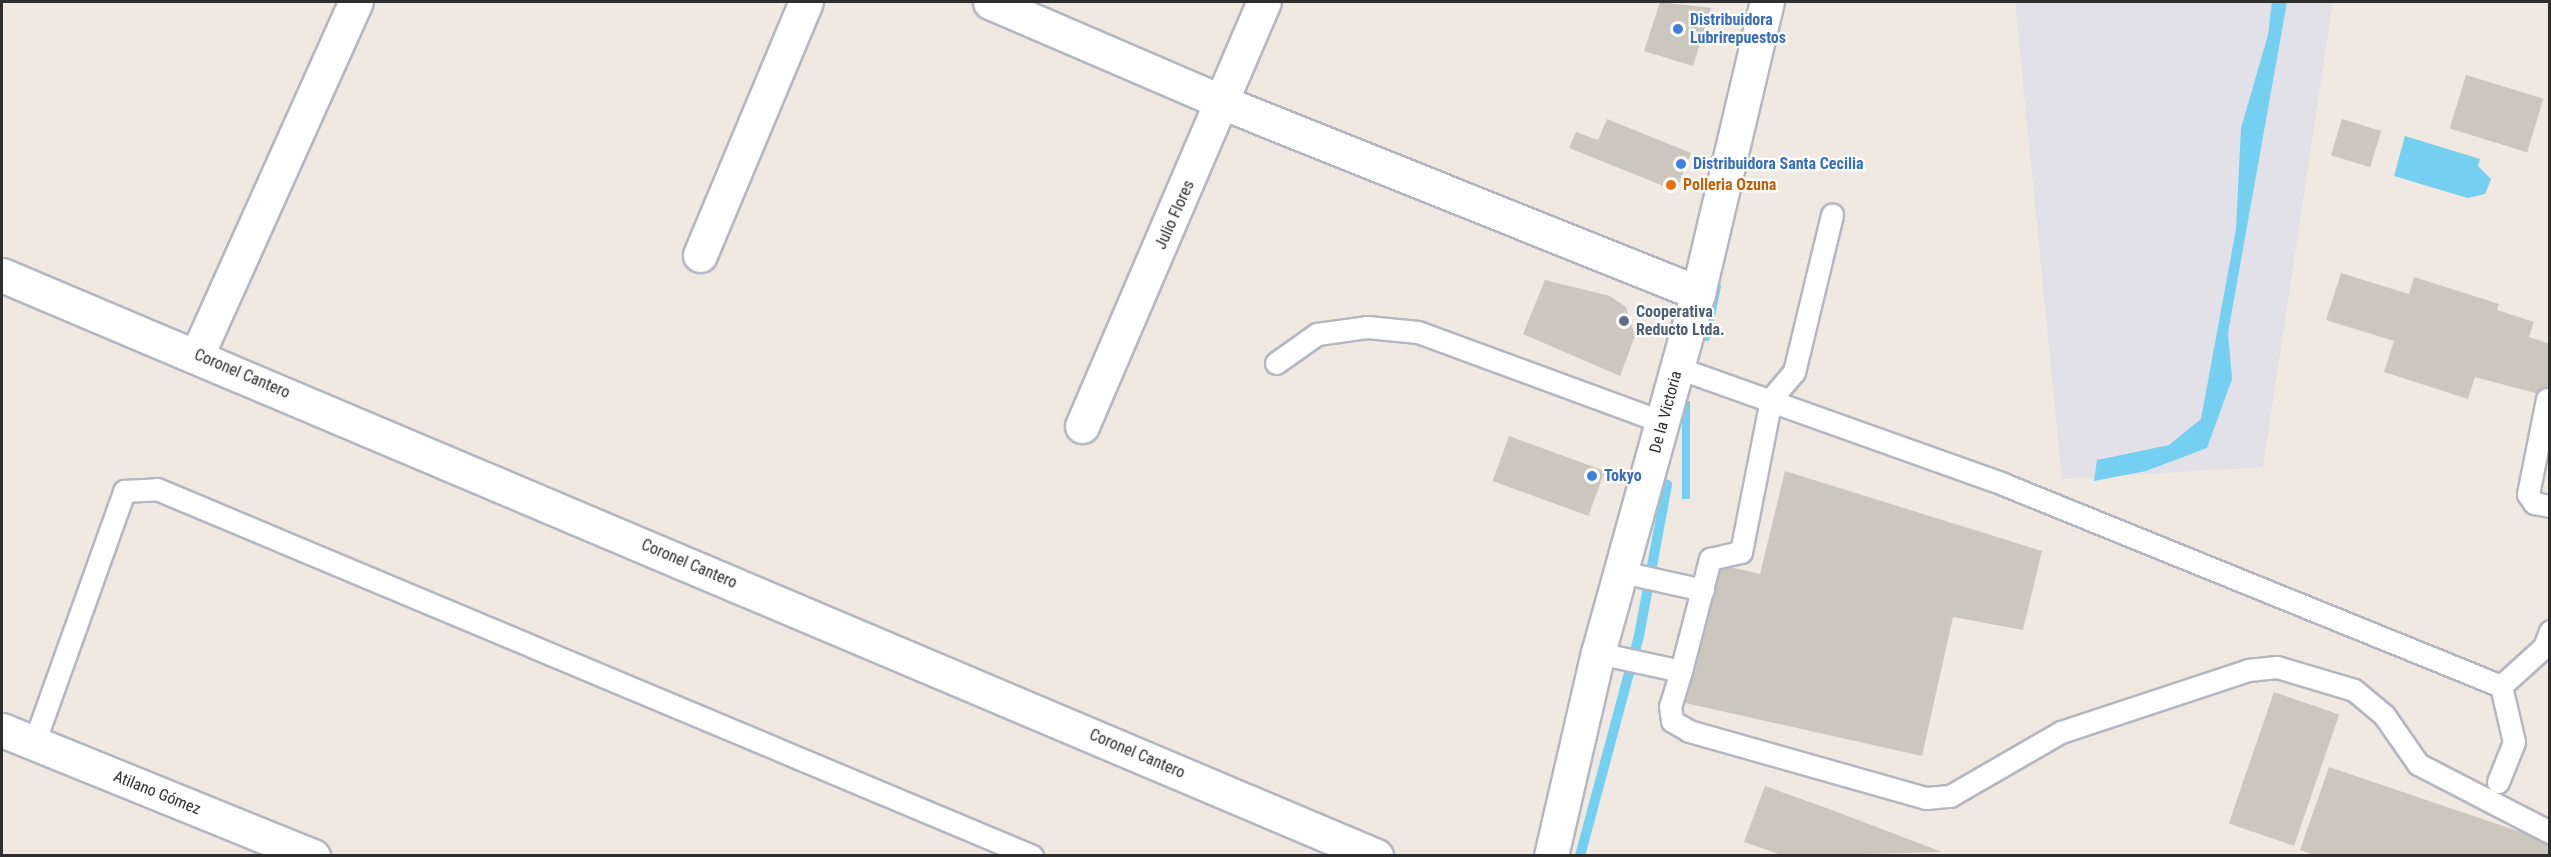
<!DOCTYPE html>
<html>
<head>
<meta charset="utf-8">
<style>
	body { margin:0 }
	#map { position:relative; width:2551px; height:857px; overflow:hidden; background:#efe9e1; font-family:"Roboto Condensed",sans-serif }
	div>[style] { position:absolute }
	.industrial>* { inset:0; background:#e3e1e8 }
	.water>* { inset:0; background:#75cff0; transform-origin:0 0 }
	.stream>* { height:10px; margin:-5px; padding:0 5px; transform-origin:5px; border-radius:5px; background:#75cff0 }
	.building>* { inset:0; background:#cbc7bf; transform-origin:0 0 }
	.roads { filter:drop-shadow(2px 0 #b4b7c1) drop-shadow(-2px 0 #b4b7c1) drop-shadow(0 2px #b4b7c1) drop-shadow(0 -2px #b4b7c1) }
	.service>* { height:21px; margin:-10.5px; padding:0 10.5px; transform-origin:10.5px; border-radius:10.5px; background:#fff }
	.minor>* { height:33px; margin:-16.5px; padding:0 16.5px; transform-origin:16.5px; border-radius:16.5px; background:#fff }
	.secondary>* { height:33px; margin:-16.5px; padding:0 16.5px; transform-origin:16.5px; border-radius:16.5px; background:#fff }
	.dots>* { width:16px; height:16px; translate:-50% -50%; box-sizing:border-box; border:3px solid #fff; border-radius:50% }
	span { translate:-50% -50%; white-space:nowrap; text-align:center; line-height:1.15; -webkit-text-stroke:4.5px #fff; paint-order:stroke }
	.shop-label { font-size:16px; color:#366cbe; font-weight:700 }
	.left { translate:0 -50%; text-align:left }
	.food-label { font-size:16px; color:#c56008; font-weight:700 }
	.street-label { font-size:16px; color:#2e2e2e }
	.service-label { font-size:16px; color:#4e5e75; font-weight:700 }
	.frame { position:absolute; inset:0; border:3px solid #2e2e2e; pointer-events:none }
</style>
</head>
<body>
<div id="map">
	<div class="industrial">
		<div style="clip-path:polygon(2015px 2px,2333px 2px,2263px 467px,2062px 479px)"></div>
	</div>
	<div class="water">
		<div style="clip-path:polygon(2272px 2px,2287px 2px,2228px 333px,2232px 379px,2207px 448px,2146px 471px,2094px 481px,2097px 460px,2169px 445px,2201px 419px,2236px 229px,2241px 128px,2268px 35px)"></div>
		<div style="clip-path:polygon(2405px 136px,2480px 159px,2478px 166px,2491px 179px,2485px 194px,2468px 198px,2394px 176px)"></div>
		<div style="left:1682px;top:401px;width:8px;height:98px"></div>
	</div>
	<div class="stream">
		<div style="left:1706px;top:336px;width:51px;rotate:-78.7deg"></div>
		<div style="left:1580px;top:856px;width:228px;rotate:-75deg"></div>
		<div style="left:1639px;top:636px;width:154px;rotate:-79.5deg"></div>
	</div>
	<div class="building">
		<div style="clip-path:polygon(1660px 2px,1711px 8px,1693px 66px,1644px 51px)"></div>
		<div style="left:2466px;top:75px;width:81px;height:56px;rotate:17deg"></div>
		<div style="clip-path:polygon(1607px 119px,1691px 153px,1676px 191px,1569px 148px,1576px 132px,1598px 140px)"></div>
		<div style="left:2342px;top:119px;width:41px;height:38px;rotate:17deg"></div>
		<div style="clip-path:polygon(2341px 273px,2409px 294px,2414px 277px,2499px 304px,2497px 310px,2534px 322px,2529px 337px,2550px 344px,2550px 397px,2475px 377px,2468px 399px,2384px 372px,2394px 341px,2326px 320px)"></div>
		<div style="clip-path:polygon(1545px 280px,1610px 296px,1626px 307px,1635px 336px,1620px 376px,1523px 334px)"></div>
		<div style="left:1509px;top:436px;width:102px;height:48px;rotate:20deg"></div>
		<div style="clip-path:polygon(1785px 471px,2042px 551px,2023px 630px,1953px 617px,1922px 756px,1685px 703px,1717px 564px,1760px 574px)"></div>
		<div style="left:2274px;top:692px;width:69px;height:139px;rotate:19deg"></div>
		<div style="clip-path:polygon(2329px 767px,2550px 842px,2550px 856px,2317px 856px,2300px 850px)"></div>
		<div style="clip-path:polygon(1765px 786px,1832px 810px,1942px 852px,1784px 856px,1744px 842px)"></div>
	</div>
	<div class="roads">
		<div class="service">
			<div style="left:1276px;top:363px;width:50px;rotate:-35.3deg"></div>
			<div style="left:1317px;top:334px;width:50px;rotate:-8deg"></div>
			<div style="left:1367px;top:327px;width:51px;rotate:5.6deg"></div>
			<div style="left:1418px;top:332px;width:261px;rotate:20.2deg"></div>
			<div style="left:1678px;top:368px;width:345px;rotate:19.6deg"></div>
			<div style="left:2003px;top:484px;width:537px;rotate:22.08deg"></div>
			<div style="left:2547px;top:399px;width:97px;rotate:101.3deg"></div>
			<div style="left:2528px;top:494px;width:11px;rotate:56deg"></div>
			<div style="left:2534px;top:503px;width:16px;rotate:11deg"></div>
			<div style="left:1622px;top:572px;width:83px;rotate:12.5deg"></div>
			<div style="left:1598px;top:653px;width:85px;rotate:12.2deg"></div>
			<div style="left:1681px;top:671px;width:116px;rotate:-75.5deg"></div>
			<div style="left:1710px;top:559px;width:32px;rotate:-13deg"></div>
			<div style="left:1741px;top:552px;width:156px;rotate:-78.9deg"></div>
			<div style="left:1771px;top:399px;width:35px;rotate:-50deg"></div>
			<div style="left:1794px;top:372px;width:162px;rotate:-76.4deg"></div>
			<div style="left:1681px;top:671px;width:37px;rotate:107deg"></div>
			<div style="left:1670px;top:706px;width:15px;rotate:82deg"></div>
			<div style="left:1672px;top:721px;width:20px;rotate:30deg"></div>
			<div style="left:1689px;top:731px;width:246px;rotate:15.8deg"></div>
			<div style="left:1926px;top:798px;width:24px;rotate:-5deg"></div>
			<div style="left:1950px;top:796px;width:128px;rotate:-30deg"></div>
			<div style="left:2061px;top:732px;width:197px;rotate:-18.3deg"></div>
			<div style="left:2248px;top:670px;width:29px;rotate:-6deg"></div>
			<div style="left:2277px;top:667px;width:80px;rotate:16.6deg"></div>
			<div style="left:2354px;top:690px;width:39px;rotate:40deg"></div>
			<div style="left:2384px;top:715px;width:60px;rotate:55.2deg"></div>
			<div style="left:2418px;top:764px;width:148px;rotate:27.3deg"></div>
			<div style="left:2501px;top:686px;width:58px;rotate:-42.2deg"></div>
			<div style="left:2544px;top:647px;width:17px;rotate:-69deg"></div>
			<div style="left:34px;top:743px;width:268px;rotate:-70.3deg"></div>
			<div style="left:124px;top:491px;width:33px;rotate:-3deg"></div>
			<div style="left:157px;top:489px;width:949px;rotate:22.75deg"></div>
			<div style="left:2498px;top:782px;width:43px;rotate:-68.2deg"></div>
			<div style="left:2514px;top:742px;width:57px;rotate:-103.1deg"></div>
		</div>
		<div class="minor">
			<div style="left:990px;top:2px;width:255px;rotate:23.3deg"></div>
			<div style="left:1224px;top:103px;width:511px;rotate:21.84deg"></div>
			<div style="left:700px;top:255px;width:274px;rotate:-67.3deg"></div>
			<div style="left:2px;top:275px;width:1492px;rotate:22.92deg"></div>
			<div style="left:197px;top:355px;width:387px;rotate:-65.8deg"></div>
			<div style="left:1082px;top:426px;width:461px;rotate:-66.8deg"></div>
			<div style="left:2px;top:730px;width:336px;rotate:22.1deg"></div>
		</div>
		<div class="secondary">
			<div style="left:1551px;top:856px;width:208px;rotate:-77deg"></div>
			<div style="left:1598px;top:653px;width:374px;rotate:-74.5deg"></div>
			<div style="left:1698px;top:293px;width:299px;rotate:-76.7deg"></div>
		</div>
	</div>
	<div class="dots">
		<div style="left:1678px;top:29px;background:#3f7fe0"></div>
		<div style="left:1681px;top:164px;background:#3f7fe0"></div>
		<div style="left:1671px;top:185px;background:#e8710a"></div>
		<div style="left:1624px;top:321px;background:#5c6f8a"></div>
		<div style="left:1592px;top:476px;background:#3f7fe0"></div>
	</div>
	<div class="shop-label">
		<span class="left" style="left:1690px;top:29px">Distribuidora<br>Lubrirepuestos</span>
		<span class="left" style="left:1693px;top:164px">Distribuidora Santa Cecilia</span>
		<span class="left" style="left:1604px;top:476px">Tokyo</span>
	</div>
	<div class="food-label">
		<span class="left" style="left:1683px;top:185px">Polleria Ozuna</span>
	</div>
	<div class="street-label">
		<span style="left:1175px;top:215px;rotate:-66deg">Julio Flores</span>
		<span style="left:242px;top:374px;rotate:23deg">Coronel Cantero</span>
		<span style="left:1666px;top:412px;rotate:-75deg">De la Victoria</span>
		<span style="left:689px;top:564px;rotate:23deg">Coronel Cantero</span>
		<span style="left:1137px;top:754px;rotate:23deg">Coronel Cantero</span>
		<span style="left:157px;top:793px;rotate:22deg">Atilano Gómez</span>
	</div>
	<div class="service-label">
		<span class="left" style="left:1636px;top:321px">Cooperativa<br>Reducto Ltda.</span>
	</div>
	<div class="frame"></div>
</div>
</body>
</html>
